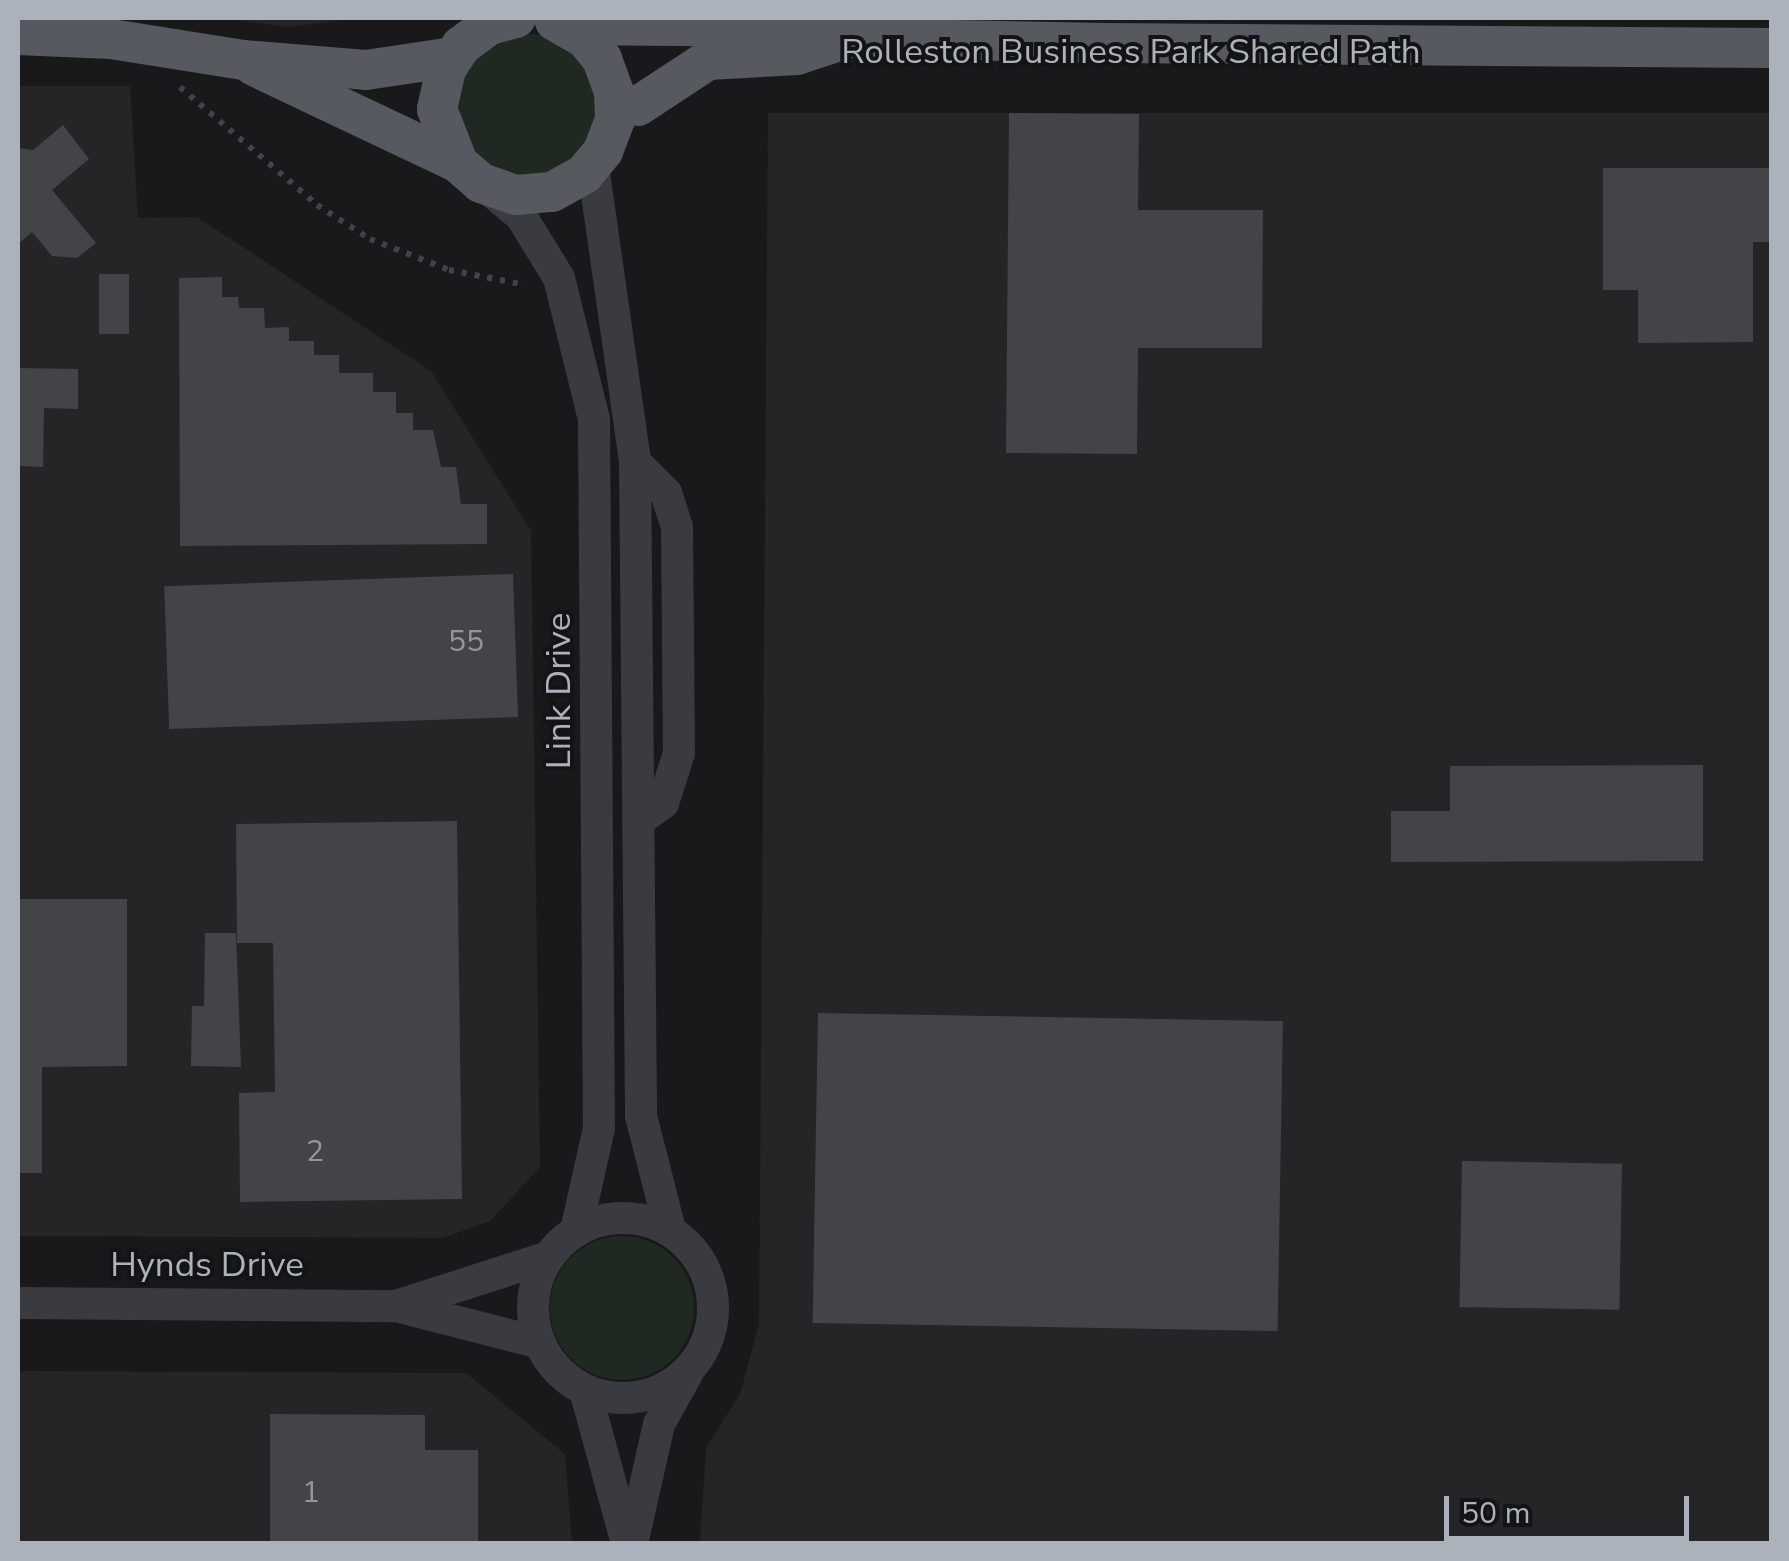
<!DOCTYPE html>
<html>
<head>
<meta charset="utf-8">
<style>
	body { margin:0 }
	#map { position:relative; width:1789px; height:1561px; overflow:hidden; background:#19191b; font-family:"Nunito Sans",sans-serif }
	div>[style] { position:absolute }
	.built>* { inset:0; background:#252528 }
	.green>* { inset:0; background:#202921 }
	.round { border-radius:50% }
	.building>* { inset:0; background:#434448; transform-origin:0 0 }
	.path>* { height:6px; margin-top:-3px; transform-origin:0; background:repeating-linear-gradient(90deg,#404347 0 5px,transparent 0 13px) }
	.minor>* { height:32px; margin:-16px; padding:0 16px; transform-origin:16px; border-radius:16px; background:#3a3b40 }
	.minor>.ring { margin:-16px; padding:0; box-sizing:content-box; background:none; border:32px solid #3a3b40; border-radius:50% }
	.major>* { height:40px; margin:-20px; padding:0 20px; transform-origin:20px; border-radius:20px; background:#56595f }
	span { translate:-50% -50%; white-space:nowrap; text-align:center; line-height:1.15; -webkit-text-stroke:8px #141416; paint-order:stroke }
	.number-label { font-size:30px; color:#91969e }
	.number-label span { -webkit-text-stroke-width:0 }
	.street-label { font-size:35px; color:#abb2bb }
	.frame { position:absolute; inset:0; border:20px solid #abb2bb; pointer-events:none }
	.scale { position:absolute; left:1444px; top:1496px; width:245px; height:45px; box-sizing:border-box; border:5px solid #abb2bb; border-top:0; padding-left:12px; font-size:30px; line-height:35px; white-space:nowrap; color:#abb2bb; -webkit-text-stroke:8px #141416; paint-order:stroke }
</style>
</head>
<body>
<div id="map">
	<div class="built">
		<div style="clip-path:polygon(225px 18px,360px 18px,288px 27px)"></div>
		<div style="clip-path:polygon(18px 86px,130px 86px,138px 218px,197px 217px,431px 371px,531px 531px,540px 1167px,490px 1221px,443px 1238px,18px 1236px)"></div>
		<div style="clip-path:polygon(768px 113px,1771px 113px,1771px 1543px,700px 1544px,706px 1448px,740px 1394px,759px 1324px)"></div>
		<div style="clip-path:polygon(18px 1371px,466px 1373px,565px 1454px,572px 1543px,18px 1544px)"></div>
	</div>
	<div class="green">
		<div class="round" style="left:456px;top:34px;width:142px;height:142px"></div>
		<div class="round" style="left:550px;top:1236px;width:144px;height:144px"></div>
	</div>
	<div class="building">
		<div style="clip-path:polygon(1009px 113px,1139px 114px,1138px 210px,1263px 210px,1262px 348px,1138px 348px,1137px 454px,1006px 453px)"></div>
		<div style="clip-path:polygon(63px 125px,89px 159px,52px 190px,96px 243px,77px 258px,52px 256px,32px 232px,18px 244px,18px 148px,33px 150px)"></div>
		<div style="clip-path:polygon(1603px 168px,1772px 168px,1772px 242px,1753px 242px,1753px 342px,1638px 343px,1638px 290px,1603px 290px)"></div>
		<div style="left:99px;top:274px;width:30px;height:60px"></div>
		<div style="clip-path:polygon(222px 277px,222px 297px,238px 297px,239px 308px,264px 308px,265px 328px,289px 327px,289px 341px,314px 341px,314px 355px,339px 355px,339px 373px,373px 373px,373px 392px,396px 392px,396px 413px,413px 413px,413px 430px,433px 430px,441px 467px,456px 467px,461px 504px,487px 504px,487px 544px,180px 546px,179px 278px)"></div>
		<div style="clip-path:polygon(18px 368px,78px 369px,78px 409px,44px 408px,43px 467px,18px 466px)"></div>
		<div style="left:513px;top:574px;width:143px;height:349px;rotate:88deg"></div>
		<div style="clip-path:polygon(1703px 765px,1703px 861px,1391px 862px,1391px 811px,1450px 811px,1450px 766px)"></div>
		<div style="clip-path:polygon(457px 821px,462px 1199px,240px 1202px,239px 1093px,275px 1092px,273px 943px,237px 943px,236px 824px)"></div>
		<div style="clip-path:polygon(18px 899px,127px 899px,127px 1066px,42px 1067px,42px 1173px,18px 1173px)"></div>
		<div style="clip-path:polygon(205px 933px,236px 933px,241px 1067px,191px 1066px,192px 1006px,204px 1006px)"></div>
		<div style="left:818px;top:1013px;width:465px;height:310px;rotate:1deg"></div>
		<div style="left:1462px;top:1161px;width:160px;height:146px;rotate:1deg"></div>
		<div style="clip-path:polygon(270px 1414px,425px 1415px,425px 1450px,478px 1450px,478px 1544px,270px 1544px)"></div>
	</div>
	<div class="path">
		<div style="left:180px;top:87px;width:181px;rotate:40.7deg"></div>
		<div style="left:317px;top:205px;width:63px;rotate:32.7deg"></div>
		<div style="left:370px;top:239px;width:85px;rotate:21.4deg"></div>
		<div style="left:449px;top:270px;width:78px;rotate:11deg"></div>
	</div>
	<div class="minor">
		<div style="left:593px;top:166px;width:299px;rotate:81.9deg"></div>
		<div style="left:635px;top:462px;width:654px;rotate:89.47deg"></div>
		<div style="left:641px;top:1116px;width:118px;rotate:75.7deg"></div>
		<div style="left:485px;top:186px;width:47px;rotate:39.8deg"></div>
		<div style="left:521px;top:216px;width:73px;rotate:58.5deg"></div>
		<div style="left:559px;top:278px;width:145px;rotate:76.1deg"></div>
		<div style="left:594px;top:419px;width:709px;rotate:89.6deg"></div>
		<div style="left:599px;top:1128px;width:106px;rotate:102.6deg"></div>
		<div style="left:635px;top:462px;width:44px;rotate:45deg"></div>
		<div style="left:666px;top:493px;width:36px;rotate:72deg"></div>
		<div style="left:677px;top:527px;width:226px;rotate:89.5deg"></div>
		<div style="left:679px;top:753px;width:52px;rotate:107.7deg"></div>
		<div style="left:663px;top:803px;width:27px;rotate:144deg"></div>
		<div class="ring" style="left:533px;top:1218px;width:148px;height:148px"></div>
		<div style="left:18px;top:1303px;width:378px;rotate:0.5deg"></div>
		<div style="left:396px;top:1306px;width:161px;rotate:-17.8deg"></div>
		<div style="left:396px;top:1306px;width:149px;rotate:14.4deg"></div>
		<div style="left:585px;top:1390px;width:160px;rotate:74.7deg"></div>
		<div style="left:632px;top:1544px;width:123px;rotate:-77.3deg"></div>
		<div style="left:659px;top:1424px;width:57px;rotate:-60.8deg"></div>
	</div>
	<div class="major">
		<div style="left:516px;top:18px;width:28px;rotate:165deg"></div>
		<div style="left:489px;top:25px;width:35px;rotate:143deg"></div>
		<div style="left:461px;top:46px;width:27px;rotate:123deg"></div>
		<div style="left:446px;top:69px;width:41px;rotate:102.7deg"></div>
		<div style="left:437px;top:109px;width:58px;rotate:68.7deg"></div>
		<div style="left:458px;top:163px;width:30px;rotate:41deg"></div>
		<div style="left:481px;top:183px;width:37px;rotate:19deg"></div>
		<div style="left:516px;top:195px;width:36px;rotate:-5deg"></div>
		<div style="left:552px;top:192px;width:37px;rotate:-29deg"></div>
		<div style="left:584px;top:174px;width:30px;rotate:-50deg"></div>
		<div style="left:603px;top:151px;width:34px;rotate:-69deg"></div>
		<div style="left:615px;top:119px;width:27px;rotate:-92deg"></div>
		<div style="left:614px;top:92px;width:35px;rotate:-110deg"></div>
		<div style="left:602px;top:59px;width:26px;rotate:-129deg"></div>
		<div style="left:586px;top:39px;width:36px;rotate:-150deg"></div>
		<div style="left:563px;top:25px;width:236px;rotate:0.5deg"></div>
		<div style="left:799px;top:27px;width:50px;rotate:12.7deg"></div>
		<div style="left:848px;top:38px;width:256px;rotate:1.1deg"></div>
		<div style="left:1104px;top:43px;width:668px;rotate:0.43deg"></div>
		<div style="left:18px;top:35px;width:93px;rotate:2.5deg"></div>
		<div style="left:111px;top:39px;width:134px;rotate:9deg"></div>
		<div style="left:243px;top:60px;width:123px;rotate:4.6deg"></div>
		<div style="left:366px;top:70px;width:88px;rotate:-8.5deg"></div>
		<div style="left:254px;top:66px;width:226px;rotate:25.4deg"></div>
		<div style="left:638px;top:106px;width:84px;rotate:-33.3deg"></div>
		<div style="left:708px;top:60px;width:89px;rotate:-3.2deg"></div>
		<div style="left:797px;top:55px;width:54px;rotate:-18.4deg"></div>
	</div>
	<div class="number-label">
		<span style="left:466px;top:642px">55</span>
		<span style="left:315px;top:1152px">2</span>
		<span style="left:311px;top:1493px">1</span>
	</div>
	<div class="street-label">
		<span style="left:1131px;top:52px">Rolleston Business Park Shared Path</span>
		<span style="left:559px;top:691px;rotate:-90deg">Link Drive</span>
		<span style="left:207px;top:1265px">Hynds Drive</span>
	</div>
	<div class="frame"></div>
	<div class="scale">50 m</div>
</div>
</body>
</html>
